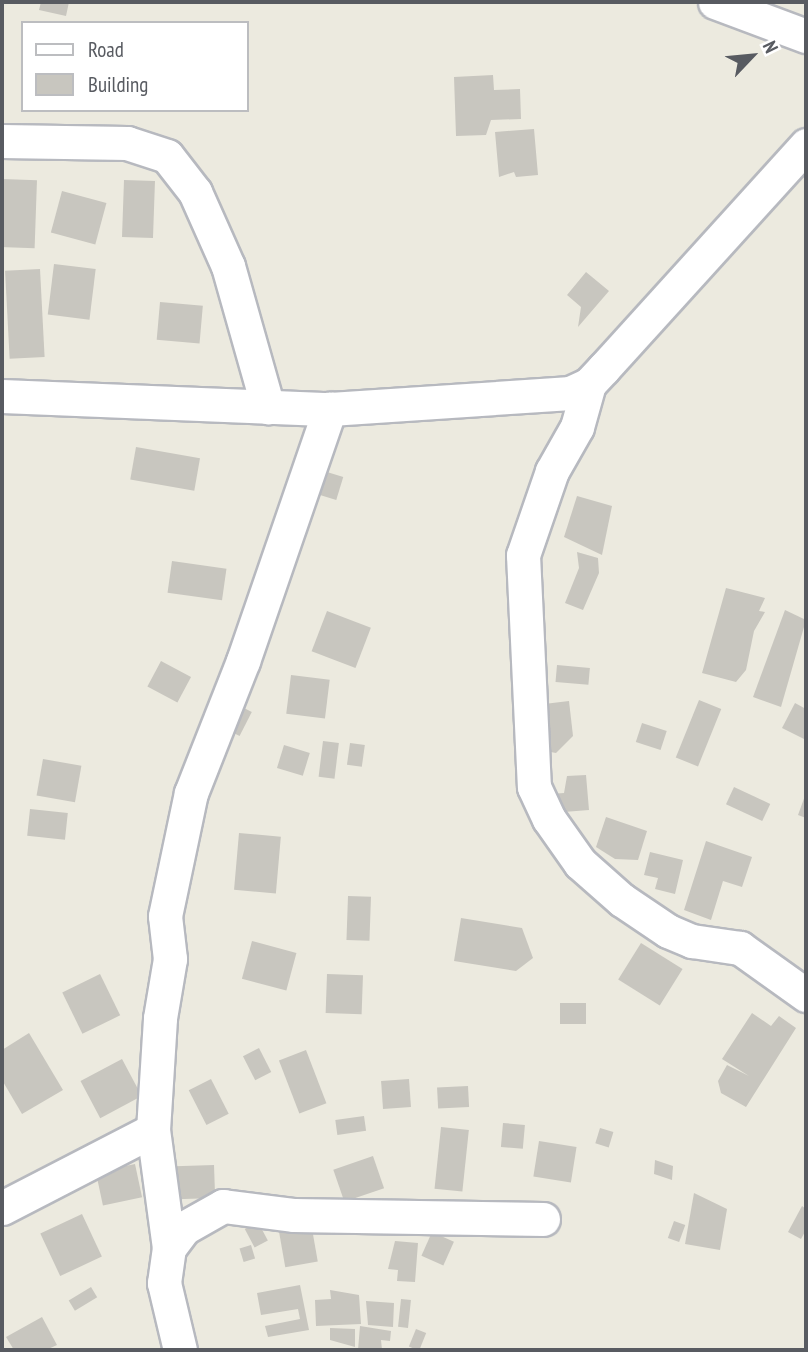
<!DOCTYPE html>
<html>
<head>
<meta charset="utf-8">
<style>
	body { margin:0 }
	#map { position:relative; width:808px; height:1352px; overflow:hidden; background:#eceadf; font-family:"PT Sans Narrow",sans-serif }
	div>[style] { position:absolute }
	.building>* { inset:0; background:#c8c6bf; transform-origin:0 0 }
	.roads { filter:drop-shadow(2px 0 #b7b9bf) drop-shadow(-2px 0 #b7b9bf) drop-shadow(0 2px #b7b9bf) drop-shadow(0 -2px #b7b9bf) }
	.minor>* { height:33px; margin:-16.5px; padding:0 16.5px; transform-origin:16.5px; border-radius:16.5px; background:#fff }
	span { translate:-50% -50%; white-space:nowrap; text-align:center; line-height:1.15; -webkit-text-stroke:5px #fff; paint-order:stroke }
	.frame { position:absolute; inset:0; border:4px solid #585b61; pointer-events:none }
	.legend { position:absolute; left:21px; top:21px; width:228px; height:91px; box-sizing:border-box; background:#fff; border:2px solid #bcbdc0; margin:0; padding:9px 12px; list-style:none; font-size:21px; color:#585b61 }
	.legend li { display:flex; align-items:center; gap:14px; height:35px }
	.legend b { width:35px; border:2px solid #bcbdc0 }
	.north { position:absolute; left:717px; top:21px; width:70px; height:70px; -webkit-text-stroke:5px #fff; paint-order:stroke; rotate:64deg; font-size:19px; font-weight:700; line-height:28px; text-align:center; color:#585b61 }
	.north::after { content:''; display:block; margin:auto; width:24px; height:32px; background:#585b61; clip-path:polygon(50% 0,100% 100%,50% 72%,0 100%) }
</style>
</head>
<body>
<div id="map">
	<div class="building">
		<div style="clip-path:polygon(41px 2px,69px 2px,66px 16px,39px 10px)"></div>
		<div style="clip-path:polygon(493px 75px,494px 90px,520px 89px,521px 119px,491px 120px,486px 135px,456px 136px,454px 77px)"></div>
		<div style="clip-path:polygon(534px 129px,538px 175px,516px 177px,514px 172px,499px 177px,495px 132px)"></div>
		<div style="left:2px;top:179px;width:35px;height:68px;rotate:2deg"></div>
		<div style="left:124px;top:180px;width:31px;height:57px;rotate:2deg"></div>
		<div style="left:62px;top:191px;width:46px;height:43px;rotate:15deg"></div>
		<div style="left:54px;top:264px;width:42px;height:51px;rotate:7deg"></div>
		<div style="left:40px;top:269px;width:88px;height:35px;rotate:87deg"></div>
		<div style="clip-path:polygon(586px 272px,609px 291px,578px 327px,581px 307px,567px 295px)"></div>
		<div style="left:160px;top:302px;width:43px;height:38px;rotate:5deg"></div>
		<div style="left:136px;top:447px;width:65px;height:33px;rotate:10deg"></div>
		<div style="left:327px;top:472px;width:17px;height:24px;rotate:17deg"></div>
		<div style="clip-path:polygon(577px 496px,612px 506px,602px 555px,564px 537px)"></div>
		<div style="clip-path:polygon(577px 552px,598px 558px,599px 573px,583px 610px,565px 603px,579px 568px)"></div>
		<div style="left:172px;top:561px;width:55px;height:32px;rotate:8deg"></div>
		<div style="clip-path:polygon(726px 588px,765px 598px,759px 611px,765px 612px,754px 631px,746px 670px,736px 682px,702px 673px)"></div>
		<div style="clip-path:polygon(785px 610px,806px 620px,781px 707px,753px 697px)"></div>
		<div style="left:327px;top:611px;width:47px;height:43px;rotate:21deg"></div>
		<div style="left:161px;top:661px;width:34px;height:29px;rotate:28deg"></div>
		<div style="left:557px;top:665px;width:33px;height:17px;rotate:5deg"></div>
		<div style="left:291px;top:675px;width:39px;height:39px;rotate:7deg"></div>
		<div style="left:699px;top:700px;width:24px;height:62px;rotate:22deg"></div>
		<div style="clip-path:polygon(569px 701px,573px 736px,556px 753px,540px 750px,536px 705px)"></div>
		<div style="clip-path:polygon(795px 703px,806px 709px,806px 740px,782px 728px)"></div>
		<div style="left:242px;top:707px;width:11px;height:27px;rotate:27deg"></div>
		<div style="left:642px;top:723px;width:26px;height:20px;rotate:18deg"></div>
		<div style="left:323px;top:741px;width:16px;height:36px;rotate:7deg"></div>
		<div style="left:350px;top:743px;width:15px;height:22px;rotate:8deg"></div>
		<div style="left:284px;top:745px;width:27px;height:24px;rotate:17deg"></div>
		<div style="left:43px;top:759px;width:39px;height:37px;rotate:10deg"></div>
		<div style="clip-path:polygon(586px 775px,589px 810px,551px 813px,550px 794px,564px 793px,567px 776px)"></div>
		<div style="left:734px;top:787px;width:40px;height:19px;rotate:25deg"></div>
		<div style="clip-path:polygon(806px 793px,806px 818px,798px 815px)"></div>
		<div style="left:30px;top:809px;width:38px;height:27px;rotate:6deg"></div>
		<div style="clip-path:polygon(606px 817px,647px 831px,638px 860px,615px 859px,596px 847px)"></div>
		<div style="left:239px;top:833px;width:42px;height:57px;rotate:5deg"></div>
		<div style="clip-path:polygon(706px 841px,752px 857px,742px 887px,723px 881px,711px 920px,684px 910px)"></div>
		<div style="clip-path:polygon(650px 852px,683px 860px,675px 894px,655px 889px,658px 878px,644px 875px)"></div>
		<div style="left:348px;top:896px;width:23px;height:44px;rotate:2deg"></div>
		<div style="clip-path:polygon(461px 918px,522px 928px,533px 958px,516px 971px,454px 961px)"></div>
		<div style="left:252px;top:941px;width:46px;height:39px;rotate:15deg"></div>
		<div style="left:641px;top:943px;width:49px;height:43px;rotate:32deg"></div>
		<div style="left:100px;top:974px;width:46px;height:42px;rotate:64deg"></div>
		<div style="left:327px;top:974px;width:36px;height:39px;rotate:2deg"></div>
		<div style="left:560px;top:1003px;width:26px;height:21px"></div>
		<div style="clip-path:polygon(752px 1013px,771px 1026px,779px 1016px,796px 1028px,746px 1107px,721px 1093px,718px 1081px,727px 1065px,749px 1076px,722px 1059px)"></div>
		<div style="clip-path:polygon(29px 1033px,63px 1090px,22px 1114px,2px 1080px,2px 1050px)"></div>
		<div style="left:259px;top:1048px;width:27px;height:18px;rotate:63deg"></div>
		<div style="left:306px;top:1050px;width:57px;height:29px;rotate:69deg"></div>
		<div style="left:122px;top:1059px;width:42px;height:47px;rotate:62deg"></div>
		<div style="left:211px;top:1079px;width:39px;height:25px;rotate:63deg"></div>
		<div style="left:409px;top:1079px;width:28px;height:28px;rotate:86deg"></div>
		<div style="left:468px;top:1086px;width:21px;height:31px;rotate:87deg"></div>
		<div style="left:364px;top:1116px;width:15px;height:29px;rotate:82deg"></div>
		<div style="left:503px;top:1123px;width:22px;height:24px;rotate:5deg"></div>
		<div style="left:441px;top:1127px;width:28px;height:62px;rotate:6deg"></div>
		<div style="left:600px;top:1128px;width:14px;height:16px;rotate:17deg"></div>
		<div style="left:539px;top:1141px;width:38px;height:36px;rotate:9deg"></div>
		<div style="left:373px;top:1156px;width:34px;height:42px;rotate:71deg"></div>
		<div style="clip-path:polygon(655px 1160px,673px 1166px,672px 1180px,654px 1174px)"></div>
		<div style="left:135px;top:1164px;width:34px;height:40px;rotate:78deg"></div>
		<div style="left:214px;top:1165px;width:33px;height:39px;rotate:88deg"></div>
		<div style="clip-path:polygon(694px 1193px,727px 1209px,720px 1250px,685px 1244px)"></div>
		<div style="clip-path:polygon(802px 1206px,806px 1209px,806px 1230px,801px 1239px,788px 1232px)"></div>
		<div style="left:82px;top:1214px;width:47px;height:46px;rotate:65deg"></div>
		<div style="left:674px;top:1221px;width:12px;height:18px;rotate:20deg"></div>
		<div style="left:258px;top:1222px;width:21px;height:15px;rotate:62deg"></div>
		<div style="left:311px;top:1223px;width:39px;height:33px;rotate:80deg"></div>
		<div style="left:432px;top:1232px;width:24px;height:26px;rotate:24deg"></div>
		<div style="clip-path:polygon(395px 1241px,418px 1243px,415px 1282px,397px 1281px,398px 1270px,388px 1269px)"></div>
		<div style="left:251px;top:1245px;width:14px;height:12px;rotate:73deg"></div>
		<div style="clip-path:polygon(300px 1285px,309px 1330px,268px 1337px,265px 1326px,300px 1319px,298px 1309px,261px 1315px,257px 1293px)"></div>
		<div style="left:91px;top:1287px;width:12px;height:26px;rotate:59deg"></div>
		<div style="clip-path:polygon(330px 1290px,359px 1295px,361px 1324px,316px 1326px,315px 1300px,331px 1299px)"></div>
		<div style="left:401px;top:1299px;width:10px;height:28px;rotate:6deg"></div>
		<div style="clip-path:polygon(366px 1301px,394px 1303px,393px 1327px,368px 1325px)"></div>
		<div style="clip-path:polygon(42px 1317px,57px 1345px,46px 1350px,14px 1350px,6px 1337px)"></div>
		<div style="clip-path:polygon(360px 1326px,391px 1331px,390px 1341px,381px 1340px,382px 1350px,358px 1350px)"></div>
		<div style="clip-path:polygon(330px 1328px,355px 1329px,355px 1347px,330px 1340px)"></div>
		<div style="left:416px;top:1329px;width:11px;height:19px;rotate:22deg"></div>
	</div>
	<div class="roads">
		<div class="minor">
			<div style="left:715px;top:2px;width:97px;rotate:20.5deg"></div>
			<div style="left:2px;top:141px;width:125px;rotate:0.9deg"></div>
			<div style="left:127px;top:143px;width:42px;rotate:18deg"></div>
			<div style="left:167px;top:156px;width:46px;rotate:52.1deg"></div>
			<div style="left:195px;top:192px;width:81px;rotate:66deg"></div>
			<div style="left:228px;top:266px;width:147px;rotate:74.2deg"></div>
			<div style="left:589px;top:384px;width:45px;rotate:105.6deg"></div>
			<div style="left:577px;top:427px;width:51px;rotate:119.6deg"></div>
			<div style="left:552px;top:471px;width:89px;rotate:109deg"></div>
			<div style="left:523px;top:555px;width:232px;rotate:87.3deg"></div>
			<div style="left:534px;top:787px;width:35px;rotate:65deg"></div>
			<div style="left:549px;top:819px;width:54px;rotate:54.8deg"></div>
			<div style="left:580px;top:863px;width:56px;rotate:41.4deg"></div>
			<div style="left:622px;top:900px;width:55px;rotate:34deg"></div>
			<div style="left:668px;top:931px;width:26px;rotate:23deg"></div>
			<div style="left:692px;top:941px;width:49px;rotate:8.3deg"></div>
			<div style="left:740px;top:948px;width:81px;rotate:35.5deg"></div>
			<div style="left:2px;top:396px;width:328px;rotate:2.3deg"></div>
			<div style="left:330px;top:409px;width:241px;rotate:-3.8deg"></div>
			<div style="left:570px;top:393px;width:21px;rotate:-25deg"></div>
			<div style="left:589px;top:384px;width:22px;rotate:-47deg"></div>
			<div style="left:604px;top:368px;width:301px;rotate:-47.8deg"></div>
			<div style="left:2px;top:1208px;width:170px;rotate:-27.3deg"></div>
			<div style="left:169px;top:1248px;width:25px;rotate:-53deg"></div>
			<div style="left:184px;top:1228px;width:45px;rotate:-29.4deg"></div>
			<div style="left:223px;top:1206px;width:72px;rotate:7.2deg"></div>
			<div style="left:294px;top:1215px;width:249px;rotate:0.9deg"></div>
			<div style="left:180px;top:1350px;width:69px;rotate:-103.4deg"></div>
			<div style="left:164px;top:1283px;width:35px;rotate:-82deg"></div>
			<div style="left:169px;top:1248px;width:119px;rotate:-97.7deg"></div>
			<div style="left:153px;top:1130px;width:112px;rotate:-86.4deg"></div>
			<div style="left:160px;top:1018px;width:60px;rotate:-80.4deg"></div>
			<div style="left:170px;top:959px;width:43px;rotate:-96.6deg"></div>
			<div style="left:165px;top:916px;width:126px;rotate:-78.1deg"></div>
			<div style="left:191px;top:793px;width:142px;rotate:-68.5deg"></div>
			<div style="left:243px;top:661px;width:267px;rotate:-71deg"></div>
		</div>
	</div>
	<div class="frame"></div>
	<ul class="legend">
	<li><b style="height:9px;background:#fff"></b>Road</li>
	<li><b style="height:19px;background:#c8c6bf"></b>Building</li>
	</ul>
	<div class="north">N</div>
</div>
</body>
</html>
